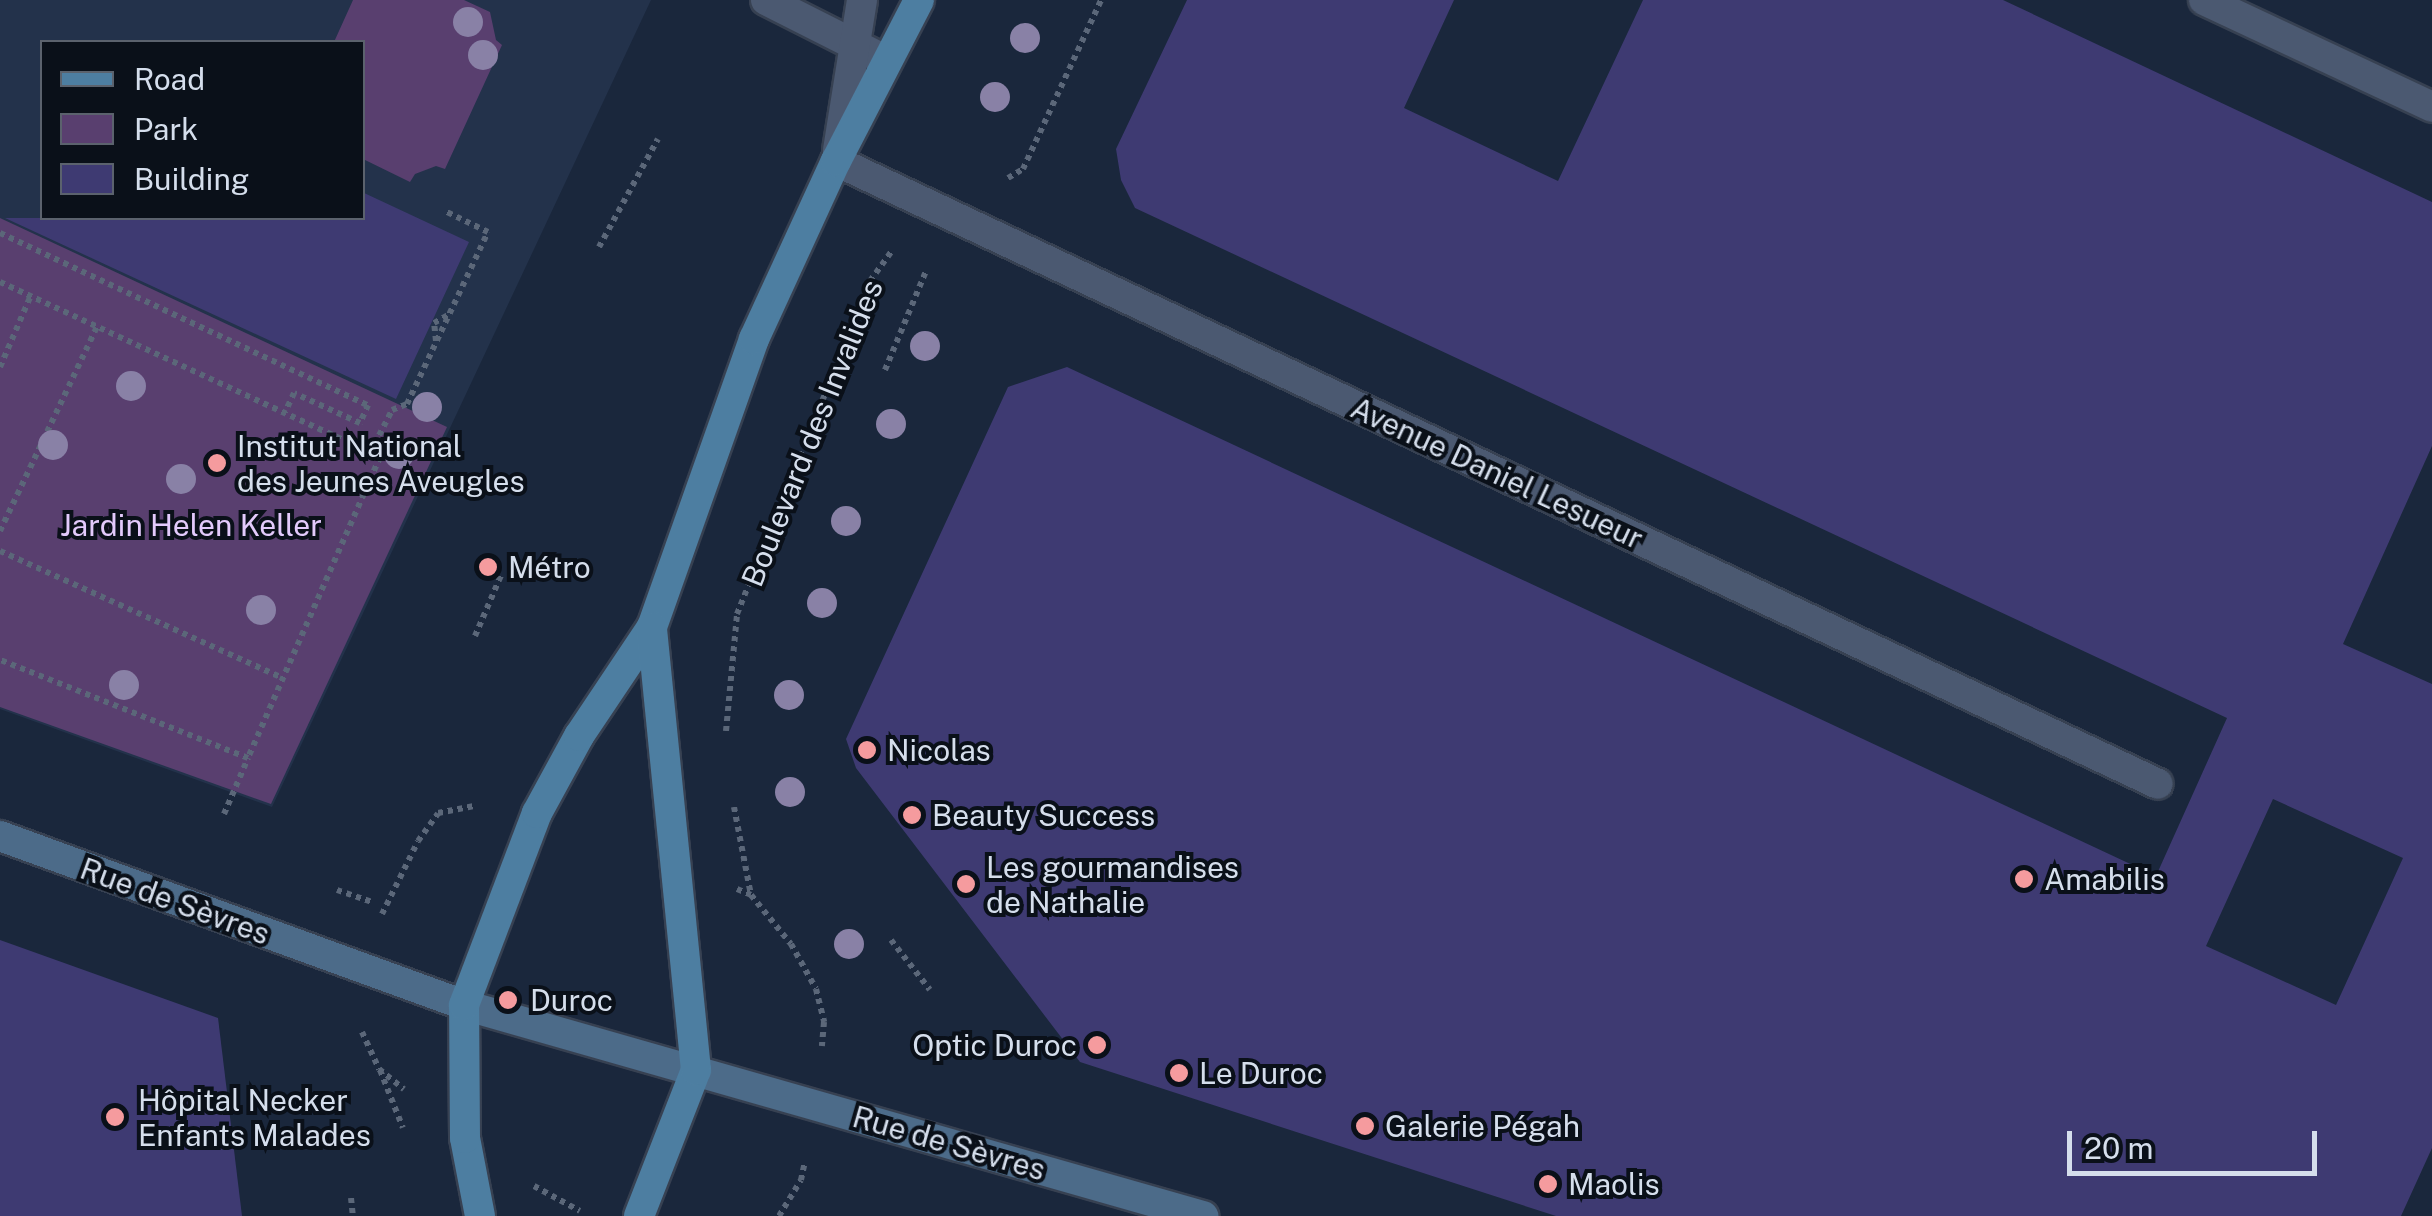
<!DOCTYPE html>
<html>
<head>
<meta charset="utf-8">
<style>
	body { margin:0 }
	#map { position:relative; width:2432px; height:1216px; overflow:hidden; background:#1a273c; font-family:"Public Sans",sans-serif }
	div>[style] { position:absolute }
	.built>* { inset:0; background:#23324b }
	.green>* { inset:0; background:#593f6f }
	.building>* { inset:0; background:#3e3a72 }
	.path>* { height:6px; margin-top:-3px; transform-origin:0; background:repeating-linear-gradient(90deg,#5b6779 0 5px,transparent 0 10px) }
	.roads { filter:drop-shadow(2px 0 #374152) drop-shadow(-2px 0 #374152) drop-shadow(0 2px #374152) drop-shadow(0 -2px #374152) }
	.service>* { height:30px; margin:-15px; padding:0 15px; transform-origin:15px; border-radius:15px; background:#4b5971 }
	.minor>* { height:30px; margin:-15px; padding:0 15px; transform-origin:15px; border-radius:15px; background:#4b5971 }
	.secondary>* { height:30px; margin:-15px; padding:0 15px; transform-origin:15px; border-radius:15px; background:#4c6b89 }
	.primary>* { height:30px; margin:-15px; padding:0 15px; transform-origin:15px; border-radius:15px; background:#4d7ea1 }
	.trees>* { width:30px; height:30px; margin:-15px; border-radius:50%; background:#8981a6 }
	.dots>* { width:28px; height:28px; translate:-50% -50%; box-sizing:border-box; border:5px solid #0a1019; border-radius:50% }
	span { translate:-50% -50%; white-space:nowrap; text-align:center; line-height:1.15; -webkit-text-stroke:8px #0a1019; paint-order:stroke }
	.street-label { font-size:30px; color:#d5deec }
	.poi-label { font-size:30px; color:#d5deec }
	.left { translate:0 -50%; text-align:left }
	.right { translate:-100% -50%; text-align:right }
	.park-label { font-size:30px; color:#e3cafc }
	.legend { position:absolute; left:40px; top:40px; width:325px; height:180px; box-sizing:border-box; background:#0a1019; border:2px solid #5b626d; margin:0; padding:12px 18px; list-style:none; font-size:30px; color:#d5deec }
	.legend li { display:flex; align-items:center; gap:20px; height:50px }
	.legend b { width:50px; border:2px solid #5b626d }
	.scale { position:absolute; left:2067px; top:1131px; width:250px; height:45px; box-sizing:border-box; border:5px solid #d5deec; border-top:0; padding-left:12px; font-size:30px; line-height:35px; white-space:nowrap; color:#d5deec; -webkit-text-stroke:8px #0a1019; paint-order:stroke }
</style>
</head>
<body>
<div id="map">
	<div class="built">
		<div style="clip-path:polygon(evenodd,0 0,651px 0,272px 807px,0 709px,0 0,42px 42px,362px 42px,362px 218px,42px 218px,42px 42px)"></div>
	</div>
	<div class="green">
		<div style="clip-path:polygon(353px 0,464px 0,490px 12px,496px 40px,502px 45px,445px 169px,436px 166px,415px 174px,410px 182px,363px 159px,362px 42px,334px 42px)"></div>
		<div style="clip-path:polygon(0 218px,447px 427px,271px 804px,0 707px)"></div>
	</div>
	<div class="building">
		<div style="clip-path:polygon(evenodd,1187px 0,1454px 0,1404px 108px,1558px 181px,1643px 0,2003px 0,2432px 202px,2432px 446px,2343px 644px,2432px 684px,2432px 1148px,2401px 1216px,1556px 1216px,1080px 1062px,856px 768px,846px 739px,1008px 387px,1067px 367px,2156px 876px,2227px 718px,1135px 208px,1121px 180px,1116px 149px,1187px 0,2273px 799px,2403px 858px,2336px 1005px,2206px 946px,2273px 799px)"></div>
		<div style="clip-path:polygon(362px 192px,469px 242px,396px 399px,5px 218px,362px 218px)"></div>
		<div style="clip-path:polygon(0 940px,218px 1018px,242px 1216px,0 1216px)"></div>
	</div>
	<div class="path">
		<div style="left:1008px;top:178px;width:17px;rotate:-31deg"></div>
		<div style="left:1023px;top:169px;width:186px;rotate:-65.2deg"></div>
		<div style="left:0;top:233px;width:406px;rotate:25.1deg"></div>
		<div style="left:368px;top:405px;width:20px;rotate:114deg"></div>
		<div style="left:360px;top:423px;width:72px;rotate:-155.6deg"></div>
		<div style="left:294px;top:393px;width:21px;rotate:115deg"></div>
		<div style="left:599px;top:247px;width:123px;rotate:-61.4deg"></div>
		<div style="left:0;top:282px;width:418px;rotate:24.7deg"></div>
		<div style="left:380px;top:457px;width:329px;rotate:113.7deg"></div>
		<div style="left:248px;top:758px;width:267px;rotate:-158.4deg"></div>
		<div style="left:436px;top:341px;width:18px;rotate:-96deg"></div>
		<div style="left:434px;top:323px;width:16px;rotate:-30deg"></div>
		<div style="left:0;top:367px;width:78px;rotate:-66.7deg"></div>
		<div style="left:885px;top:370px;width:107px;rotate:-67.5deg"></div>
		<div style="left:370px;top:453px;width:48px;rotate:-62.9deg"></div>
		<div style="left:392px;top:410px;width:16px;rotate:-22deg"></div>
		<div style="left:407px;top:404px;width:190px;rotate:-64.8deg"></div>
		<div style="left:488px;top:232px;width:46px;rotate:-154deg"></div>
		<div style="left:0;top:531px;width:228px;rotate:-64.6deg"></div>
		<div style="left:0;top:551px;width:308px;rotate:24.2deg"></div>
		<div style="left:475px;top:636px;width:69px;rotate:-66.8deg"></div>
		<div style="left:726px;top:731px;width:118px;rotate:-84.6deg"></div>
		<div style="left:737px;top:614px;width:359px;rotate:-68.2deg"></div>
		<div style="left:870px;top:281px;width:37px;rotate:-54deg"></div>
		<div style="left:734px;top:807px;width:90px;rotate:79.1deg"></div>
		<div style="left:224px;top:814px;width:61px;rotate:-66.8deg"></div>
		<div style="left:737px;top:889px;width:15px;rotate:23deg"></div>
		<div style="left:751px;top:895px;width:63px;rotate:50.8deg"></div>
		<div style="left:791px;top:944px;width:51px;rotate:60.9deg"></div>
		<div style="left:816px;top:989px;width:34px;rotate:76deg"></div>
		<div style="left:824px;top:1022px;width:24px;rotate:95deg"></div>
		<div style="left:337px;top:890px;width:39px;rotate:19deg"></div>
		<div style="left:382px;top:914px;width:81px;rotate:-63.7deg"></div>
		<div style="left:418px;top:841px;width:34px;rotate:-54deg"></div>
		<div style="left:438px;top:813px;width:38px;rotate:-11deg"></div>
		<div style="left:891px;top:940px;width:63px;rotate:52deg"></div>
		<div style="left:362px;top:1032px;width:41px;rotate:65.3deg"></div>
		<div style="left:379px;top:1069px;width:32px;rotate:39deg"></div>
		<div style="left:380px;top:1070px;width:62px;rotate:68.4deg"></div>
		<div style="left:534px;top:1186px;width:52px;rotate:28.5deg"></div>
		<div style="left:351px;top:1198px;width:18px;rotate:84deg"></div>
		<div style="left:779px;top:1216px;width:42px;rotate:-58.6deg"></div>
		<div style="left:801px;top:1180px;width:19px;rotate:-78deg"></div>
	</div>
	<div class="roads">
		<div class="service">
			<div style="left:766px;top:0;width:122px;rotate:26.8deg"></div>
			<div style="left:838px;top:150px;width:152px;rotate:-80.9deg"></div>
		</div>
		<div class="minor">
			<div style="left:2204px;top:0;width:252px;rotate:25.1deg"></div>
			<div style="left:836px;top:161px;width:1461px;rotate:25.23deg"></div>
		</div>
		<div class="secondary">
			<div style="left:0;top:836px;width:494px;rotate:20deg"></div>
			<div style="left:464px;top:1005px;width:769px;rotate:15.94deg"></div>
		</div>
		<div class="primary">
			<div style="left:480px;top:1216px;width:79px;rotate:-100.9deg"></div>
			<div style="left:465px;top:1138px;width:133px;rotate:-90.4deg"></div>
			<div style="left:464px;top:1005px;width:205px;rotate:-69.2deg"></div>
			<div style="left:537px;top:813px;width:88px;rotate:-61.4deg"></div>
			<div style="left:579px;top:736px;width:131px;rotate:-56.2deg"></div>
			<div style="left:652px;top:627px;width:306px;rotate:-70.5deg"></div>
			<div style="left:754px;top:339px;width:196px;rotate:-65.3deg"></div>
			<div style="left:836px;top:161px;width:181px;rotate:-62.7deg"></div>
			<div style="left:639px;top:1216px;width:157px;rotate:-68.7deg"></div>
			<div style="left:696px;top:1070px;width:445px;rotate:-95.7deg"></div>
		</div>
	</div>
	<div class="trees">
		<div style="left:468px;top:22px"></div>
		<div style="left:1025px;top:38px"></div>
		<div style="left:483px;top:55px"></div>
		<div style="left:995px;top:97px"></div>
		<div style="left:925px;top:346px"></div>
		<div style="left:131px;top:386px"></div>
		<div style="left:427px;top:407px"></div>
		<div style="left:891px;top:424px"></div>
		<div style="left:53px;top:445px"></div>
		<div style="left:399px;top:454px"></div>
		<div style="left:181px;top:479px"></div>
		<div style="left:846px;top:521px"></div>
		<div style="left:822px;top:603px"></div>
		<div style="left:261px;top:610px"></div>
		<div style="left:124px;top:685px"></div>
		<div style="left:789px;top:695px"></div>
		<div style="left:790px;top:792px"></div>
		<div style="left:849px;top:944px"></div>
	</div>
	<div class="dots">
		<div style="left:217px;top:463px;background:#f59b9e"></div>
		<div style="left:488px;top:567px;background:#f59b9e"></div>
		<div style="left:867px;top:750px;background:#f59b9e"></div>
		<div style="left:912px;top:815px;background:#f59b9e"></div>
		<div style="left:2024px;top:879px;background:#f59b9e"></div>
		<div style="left:966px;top:884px;background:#f59b9e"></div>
		<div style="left:508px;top:1000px;background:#f59b9e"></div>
		<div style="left:1097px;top:1045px;background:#f59b9e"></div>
		<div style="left:1179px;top:1073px;background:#f59b9e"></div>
		<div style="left:115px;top:1117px;background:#f59b9e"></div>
		<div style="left:1365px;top:1126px;background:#f59b9e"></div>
		<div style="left:1548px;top:1184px;background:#f59b9e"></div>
	</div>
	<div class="street-label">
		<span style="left:812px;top:433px;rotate:-68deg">Boulevard des Invalides</span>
		<span style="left:1497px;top:473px;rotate:25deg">Avenue Daniel Lesueur</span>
		<span style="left:175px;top:901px;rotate:20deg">Rue de Sèvres</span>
		<span style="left:949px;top:1143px;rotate:16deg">Rue de Sèvres</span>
	</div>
	<div class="poi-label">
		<span class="left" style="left:237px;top:463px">Institut National<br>des Jeunes Aveugles</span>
		<span class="left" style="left:508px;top:567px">Métro</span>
		<span class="left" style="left:887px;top:750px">Nicolas</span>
		<span class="left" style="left:932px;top:815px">Beauty Success</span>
		<span class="left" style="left:986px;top:884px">Les gourmandises<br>de Nathalie</span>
		<span class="left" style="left:2044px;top:879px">Amabilis</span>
		<span class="left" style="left:530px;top:1000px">Duroc</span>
		<span class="right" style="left:1077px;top:1045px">Optic Duroc</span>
		<span class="left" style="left:1199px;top:1073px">Le Duroc</span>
		<span class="left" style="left:138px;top:1117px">Hôpital Necker<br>Enfants Malades</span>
		<span class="left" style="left:1385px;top:1126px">Galerie Pégah</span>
		<span class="left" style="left:1568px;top:1184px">Maolis</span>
	</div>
	<div class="park-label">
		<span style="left:191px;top:525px">Jardin Helen Keller</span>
	</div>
	<ul class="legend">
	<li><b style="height:12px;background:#4d7ea1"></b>Road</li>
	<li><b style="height:28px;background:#593f6f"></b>Park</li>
	<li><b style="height:28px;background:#3e3a72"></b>Building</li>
	</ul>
	<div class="scale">20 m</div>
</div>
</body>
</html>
